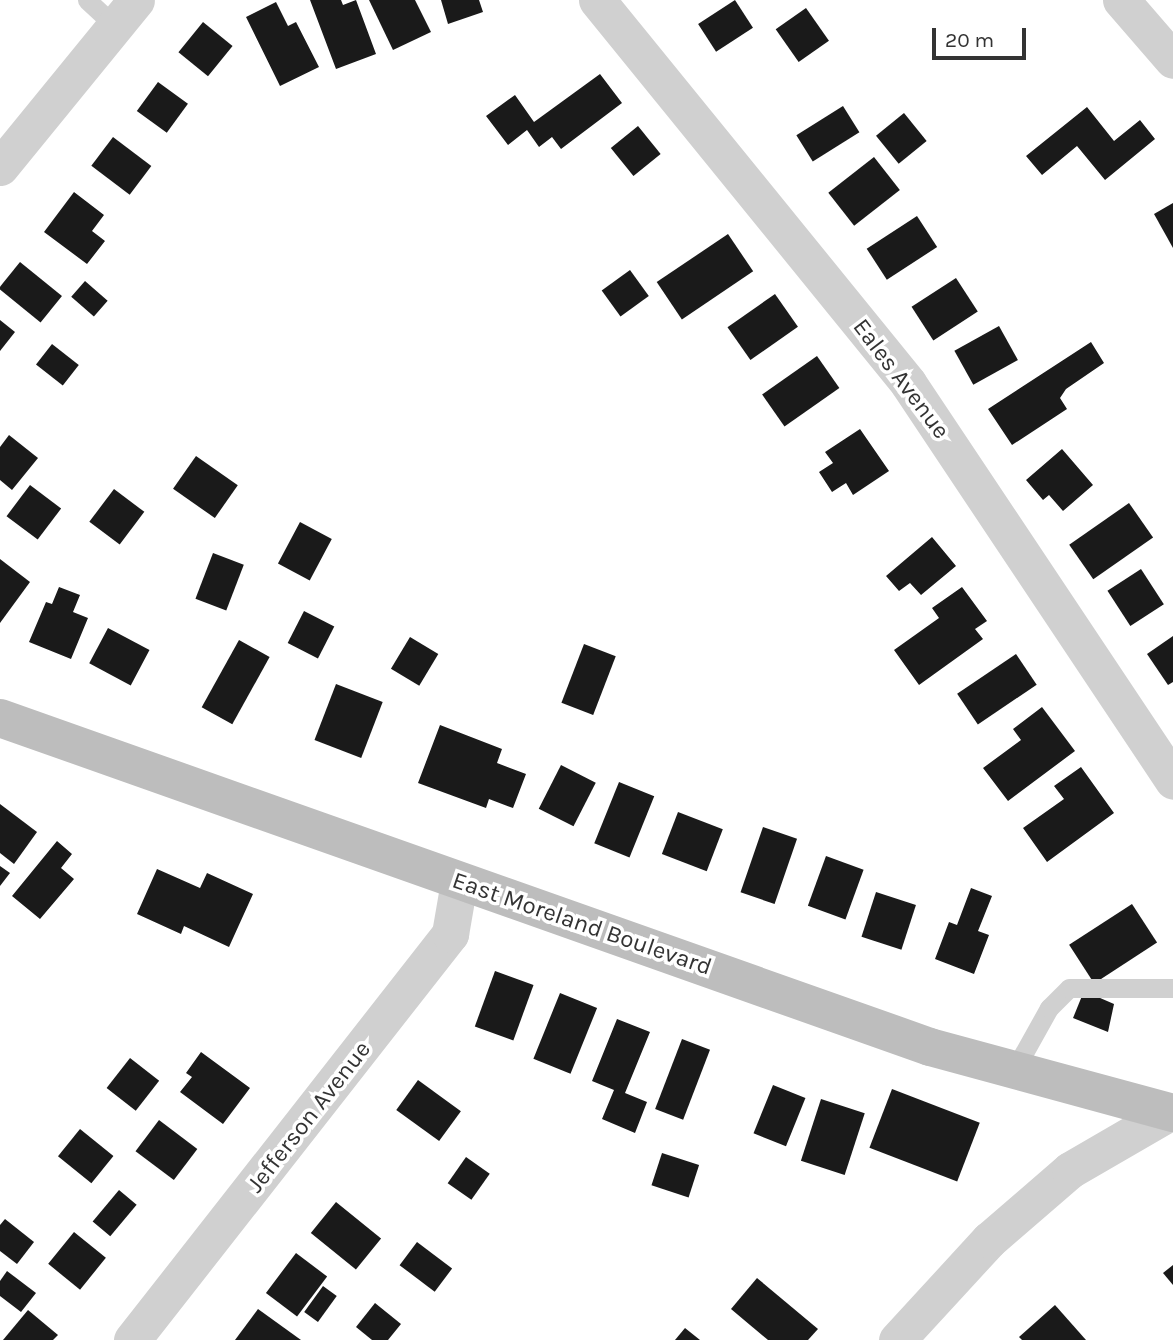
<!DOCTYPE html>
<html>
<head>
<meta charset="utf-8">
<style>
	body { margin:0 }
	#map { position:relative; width:1173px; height:1340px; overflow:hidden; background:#fff; font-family:Karla,sans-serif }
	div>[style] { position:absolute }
	.building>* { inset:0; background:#1a1a1a; transform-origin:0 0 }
	.service>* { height:19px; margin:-9.5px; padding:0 9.5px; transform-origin:9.5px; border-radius:9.5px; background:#d0d0d0 }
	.minor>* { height:37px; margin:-18.5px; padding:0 18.5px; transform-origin:18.5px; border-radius:18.5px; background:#d0d0d0 }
	.secondary>* { height:38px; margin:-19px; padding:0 19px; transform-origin:19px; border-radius:19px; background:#bdbdbd }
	span { translate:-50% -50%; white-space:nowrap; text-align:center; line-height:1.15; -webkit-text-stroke:7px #fff; paint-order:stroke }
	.street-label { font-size:24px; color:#333 }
	.scale { position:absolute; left:932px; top:28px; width:94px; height:32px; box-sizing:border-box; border:4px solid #333; border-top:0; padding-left:9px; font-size:21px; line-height:24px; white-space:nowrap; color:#333; -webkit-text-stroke:5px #fff; paint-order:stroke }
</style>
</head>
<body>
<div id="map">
	<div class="building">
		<div style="clip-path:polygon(310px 0,341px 0,343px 5px,356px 0,376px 54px,336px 69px)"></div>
		<div style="clip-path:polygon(369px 0,415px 0,431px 32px,393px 50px)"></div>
		<div style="clip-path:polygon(441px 0,479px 0,483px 12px,448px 24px)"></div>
		<div style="left:735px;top:0;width:33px;height:44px;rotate:57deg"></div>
		<div style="clip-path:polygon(276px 2px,288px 26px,296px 22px,319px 67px,280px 86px,246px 17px)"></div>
		<div style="left:806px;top:8px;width:40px;height:37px;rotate:55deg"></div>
		<div style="left:203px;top:22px;width:38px;height:39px;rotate:39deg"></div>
		<div style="clip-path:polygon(600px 74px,622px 103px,561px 149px,552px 137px,539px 147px,527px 130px,508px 145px,486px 116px,515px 95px,534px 122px)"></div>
		<div style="left:158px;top:82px;width:37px;height:36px;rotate:36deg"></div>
		<div style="left:843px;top:106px;width:31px;height:55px;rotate:58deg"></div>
		<div style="clip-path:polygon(1087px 107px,1114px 141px,1140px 120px,1155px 139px,1105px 180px,1077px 146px,1042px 175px,1026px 156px)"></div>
		<div style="left:904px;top:113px;width:36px;height:36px;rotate:51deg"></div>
		<div style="left:638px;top:126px;width:36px;height:35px;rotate:51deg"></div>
		<div style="left:113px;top:137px;width:48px;height:36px;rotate:37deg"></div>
		<div style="left:874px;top:157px;width:42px;height:58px;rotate:52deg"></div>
		<div style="clip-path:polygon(74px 192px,104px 215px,92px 231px,105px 241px,87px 264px,44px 232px)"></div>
		<div style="clip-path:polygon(1173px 203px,1173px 248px,1154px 214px)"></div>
		<div style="left:917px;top:216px;width:37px;height:60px;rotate:57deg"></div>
		<div style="left:728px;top:234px;width:45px;height:86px;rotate:56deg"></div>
		<div style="left:20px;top:262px;width:54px;height:34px;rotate:39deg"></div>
		<div style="left:630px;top:270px;width:32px;height:35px;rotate:54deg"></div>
		<div style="left:956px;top:278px;width:40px;height:53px;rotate:57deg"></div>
		<div style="left:85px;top:281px;width:30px;height:21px;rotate:41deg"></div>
		<div style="left:775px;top:294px;width:40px;height:58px;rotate:55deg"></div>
		<div style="clip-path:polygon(0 320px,15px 332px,0 351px)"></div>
		<div style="left:999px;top:326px;width:39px;height:51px;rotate:61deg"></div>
		<div style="clip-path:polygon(1091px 342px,1104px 363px,1066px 389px,1060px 398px,1067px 409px,1012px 445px,988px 409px)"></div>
		<div style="left:52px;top:344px;width:34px;height:26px;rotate:38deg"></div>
		<div style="left:817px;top:356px;width:39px;height:67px;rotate:55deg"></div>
		<div style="clip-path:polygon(860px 429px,889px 471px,853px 495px,846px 483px,832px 492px,819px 472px,833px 463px,825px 452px)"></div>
		<div style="clip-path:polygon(9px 435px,38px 458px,12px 490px,0 480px,0 447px)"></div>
		<div style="clip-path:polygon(1062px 449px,1093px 485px,1063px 511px,1049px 495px,1043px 500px,1026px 480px)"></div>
		<div style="left:196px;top:456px;width:51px;height:40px;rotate:35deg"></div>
		<div style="left:30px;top:485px;width:39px;height:39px;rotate:37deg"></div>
		<div style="left:114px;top:489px;width:38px;height:41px;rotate:37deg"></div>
		<div style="left:1129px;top:503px;width:42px;height:73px;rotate:55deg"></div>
		<div style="left:300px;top:522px;width:36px;height:47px;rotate:28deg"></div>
		<div style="clip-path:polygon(932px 537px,956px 566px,921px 595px,910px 583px,899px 591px,886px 576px)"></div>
		<div style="left:213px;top:553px;width:33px;height:49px;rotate:21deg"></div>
		<div style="clip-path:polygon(0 559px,30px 582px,0 623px)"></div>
		<div style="left:1141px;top:569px;width:42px;height:40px;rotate:57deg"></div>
		<div style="clip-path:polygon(59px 587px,80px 595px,73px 612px,88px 618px,71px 659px,29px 642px,46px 602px,52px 604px)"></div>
		<div style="clip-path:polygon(962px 587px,987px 621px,975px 629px,983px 639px,919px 685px,894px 650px,939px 618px,932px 608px)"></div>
		<div style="left:304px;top:611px;width:34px;height:36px;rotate:27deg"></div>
		<div style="left:108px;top:628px;width:47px;height:40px;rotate:28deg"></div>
		<div style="clip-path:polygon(1173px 636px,1173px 682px,1168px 685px,1147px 654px)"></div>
		<div style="left:410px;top:637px;width:33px;height:37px;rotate:31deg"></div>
		<div style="left:239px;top:640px;width:35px;height:77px;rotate:29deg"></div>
		<div style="left:584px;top:644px;width:34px;height:63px;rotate:21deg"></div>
		<div style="left:1016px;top:654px;width:37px;height:71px;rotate:56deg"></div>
		<div style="left:336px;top:684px;width:50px;height:60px;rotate:21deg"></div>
		<div style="clip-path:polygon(1042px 707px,1075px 751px,1008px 801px,983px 768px,1021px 740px,1013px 729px)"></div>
		<div style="clip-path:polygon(440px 725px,502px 749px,497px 763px,526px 774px,513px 808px,489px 799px,486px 808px,418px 783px)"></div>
		<div style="left:561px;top:765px;width:39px;height:49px;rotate:27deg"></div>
		<div style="clip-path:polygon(1081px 767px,1114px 813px,1047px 862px,1023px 828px,1064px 799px,1054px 786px)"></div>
		<div style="left:619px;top:782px;width:38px;height:66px;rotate:22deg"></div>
		<div style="clip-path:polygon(0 804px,37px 832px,14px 864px,0 853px)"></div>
		<div style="left:678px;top:812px;width:48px;height:45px;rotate:21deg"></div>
		<div style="left:763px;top:827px;width:36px;height:69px;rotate:19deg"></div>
		<div style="clip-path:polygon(57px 841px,72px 854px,61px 868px,74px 879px,40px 919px,12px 896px)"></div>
		<div style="left:826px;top:856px;width:40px;height:53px;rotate:20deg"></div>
		<div style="clip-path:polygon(0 866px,10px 873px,0 886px)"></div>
		<div style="clip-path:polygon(157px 869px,200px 888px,207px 873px,253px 894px,229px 947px,184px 926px,181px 934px,137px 914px)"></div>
		<div style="clip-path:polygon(971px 888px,992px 896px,978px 931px,989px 935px,974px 974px,935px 959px,949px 922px,957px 925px)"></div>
		<div style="left:876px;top:892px;width:42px;height:47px;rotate:18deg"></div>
		<div style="left:1132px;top:904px;width:46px;height:75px;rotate:57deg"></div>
		<div style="left:495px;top:971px;width:41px;height:59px;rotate:20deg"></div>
		<div style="clip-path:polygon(1084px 991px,1114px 1004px,1108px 1032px,1073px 1018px)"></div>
		<div style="left:560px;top:993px;width:40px;height:71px;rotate:22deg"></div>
		<div style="clip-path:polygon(617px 1019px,650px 1032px,625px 1093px,647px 1102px,635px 1133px,602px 1119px,614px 1090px,592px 1081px)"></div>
		<div style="left:682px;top:1039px;width:30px;height:75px;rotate:21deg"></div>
		<div style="clip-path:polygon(201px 1052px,250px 1088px,223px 1124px,180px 1092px,192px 1077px,186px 1073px)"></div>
		<div style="left:130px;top:1058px;width:37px;height:38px;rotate:38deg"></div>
		<div style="left:418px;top:1080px;width:53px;height:37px;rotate:36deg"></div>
		<div style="left:773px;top:1085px;width:35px;height:52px;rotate:22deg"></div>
		<div style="left:892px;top:1089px;width:94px;height:63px;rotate:21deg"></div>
		<div style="left:821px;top:1099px;width:46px;height:65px;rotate:18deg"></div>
		<div style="left:159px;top:1120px;width:48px;height:39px;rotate:37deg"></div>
		<div style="left:80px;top:1129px;width:43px;height:35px;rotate:39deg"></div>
		<div style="left:662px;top:1153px;width:39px;height:34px;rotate:18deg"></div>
		<div style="left:466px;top:1157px;width:29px;height:32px;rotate:35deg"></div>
		<div style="left:119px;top:1190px;width:23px;height:41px;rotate:40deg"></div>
		<div style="left:336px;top:1202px;width:58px;height:40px;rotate:39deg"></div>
		<div style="clip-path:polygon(5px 1219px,34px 1242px,17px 1264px,0 1251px,0 1225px)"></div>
		<div style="left:74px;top:1232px;width:41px;height:41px;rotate:39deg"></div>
		<div style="left:417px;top:1242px;width:44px;height:29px;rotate:37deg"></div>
		<div style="left:296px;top:1253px;width:39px;height:50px;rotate:37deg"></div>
		<div style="clip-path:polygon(1173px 1265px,1173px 1285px,1163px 1273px)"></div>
		<div style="clip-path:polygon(7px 1271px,36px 1293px,21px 1312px,0 1296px,0 1281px)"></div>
		<div style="clip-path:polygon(757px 1278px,818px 1329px,808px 1340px,768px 1340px,731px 1309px)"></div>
		<div style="left:323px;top:1286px;width:17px;height:32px;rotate:36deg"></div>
		<div style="clip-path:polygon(375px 1303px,401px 1324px,388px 1340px,372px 1340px,356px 1327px)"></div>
		<div style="clip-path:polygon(1055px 1305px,1086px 1340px,1022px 1340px,1019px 1337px)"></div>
		<div style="clip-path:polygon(258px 1309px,301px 1340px,235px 1340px)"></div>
		<div style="clip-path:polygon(28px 1310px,58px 1335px,53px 1340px,3px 1340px)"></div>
		<div style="clip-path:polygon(685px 1328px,700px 1340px,675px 1340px)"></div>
	</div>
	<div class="service">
		<div style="left:87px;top:0;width:38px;rotate:43deg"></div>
		<div style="left:1016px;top:1067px;width:68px;rotate:-60.8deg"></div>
		<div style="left:1049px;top:1008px;width:28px;rotate:-45deg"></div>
		<div style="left:1069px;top:988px;width:104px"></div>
	</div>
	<div class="minor">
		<div style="left:597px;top:0;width:493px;rotate:50.9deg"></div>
		<div style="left:908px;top:383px;width:478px;rotate:56.3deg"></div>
		<div style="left:1121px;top:0;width:79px;rotate:49.1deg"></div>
		<div style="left:0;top:167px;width:215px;rotate:-50.8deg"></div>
		<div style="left:132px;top:1340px;width:516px;rotate:-51.93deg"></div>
		<div style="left:450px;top:934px;width:53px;rotate:-80.2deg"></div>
		<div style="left:897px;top:1340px;width:136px;rotate:-47.4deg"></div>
		<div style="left:989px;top:1240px;width:107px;rotate:-40.8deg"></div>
		<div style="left:1070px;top:1170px;width:116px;rotate:-30.1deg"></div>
	</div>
	<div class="secondary">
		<div style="left:0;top:718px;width:986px;rotate:19.48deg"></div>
		<div style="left:930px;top:1047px;width:252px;rotate:15.2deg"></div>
	</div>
	<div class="street-label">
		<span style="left:901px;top:379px;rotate:53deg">Eales Avenue</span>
		<span style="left:582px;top:924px;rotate:19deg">East Moreland Boulevard</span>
		<span style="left:309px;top:1117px;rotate:-52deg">Jefferson Avenue</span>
	</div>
	<div class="scale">20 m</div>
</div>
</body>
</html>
